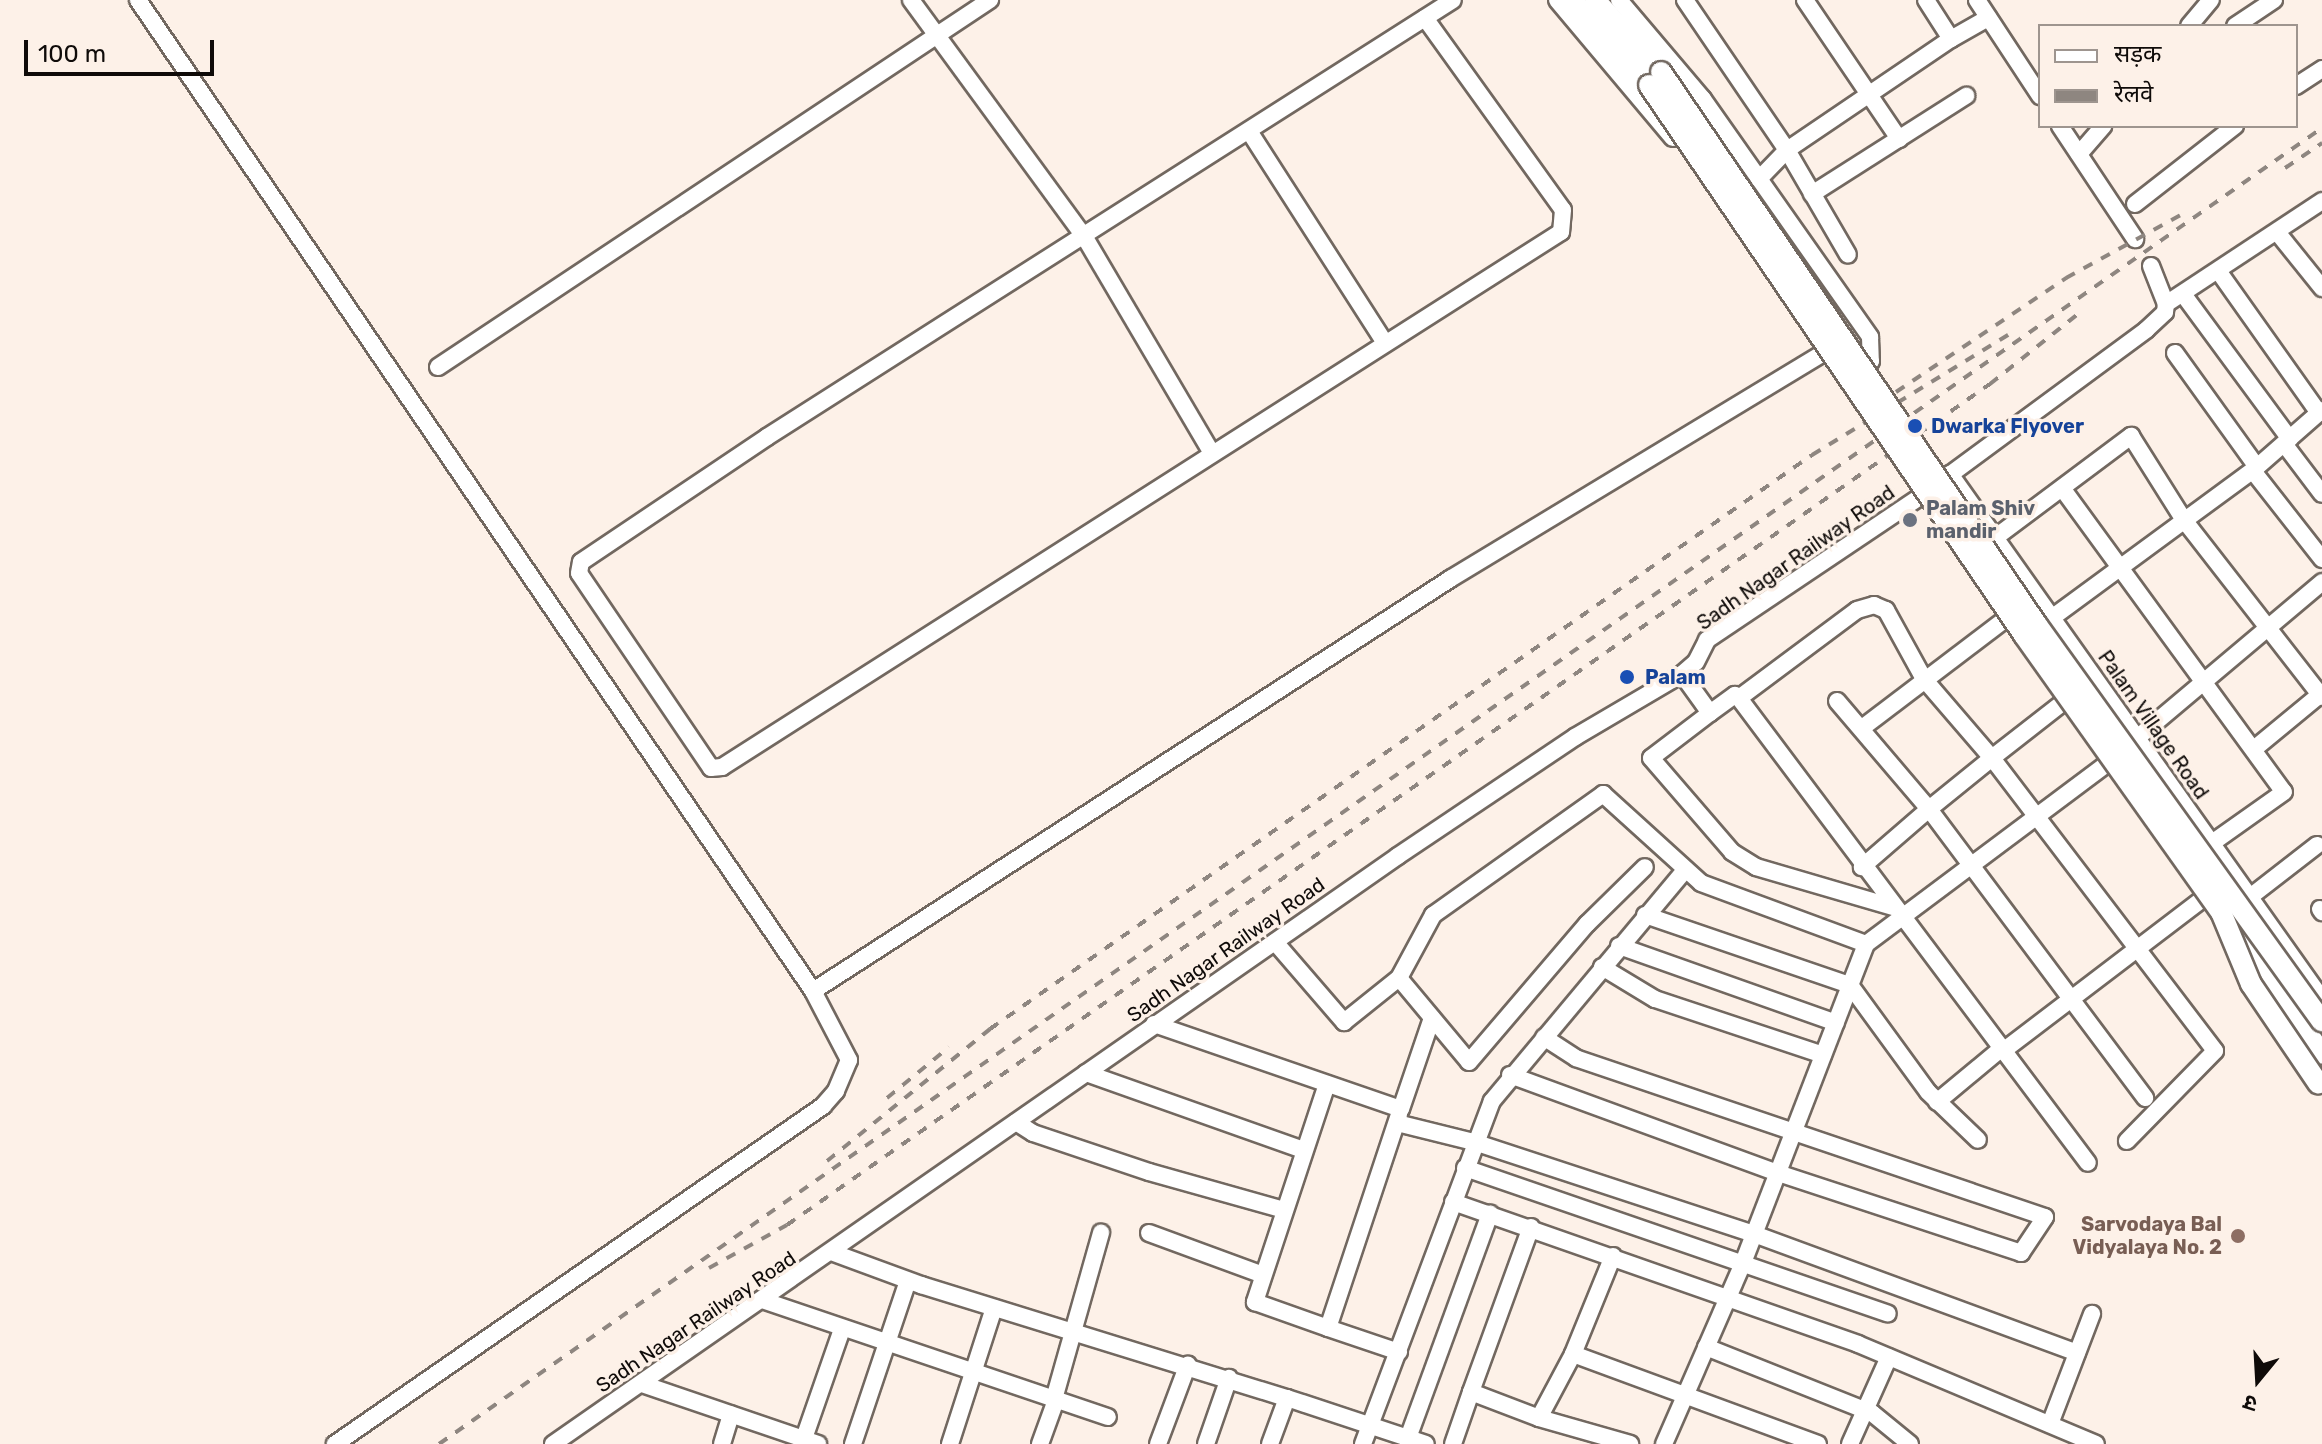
<!DOCTYPE html>
<html>
<head>
<meta charset="utf-8">
<style>
	body { margin:0 }
	#map { position:relative; width:2322px; height:1444px; overflow:hidden; background:#fdf1e8; font-family:Rubik,"Noto Sans Devanagari",sans-serif }
	div>[style] { position:absolute }
	.roads { filter:drop-shadow(2px 0 #726860) drop-shadow(-2px 0 #726860) drop-shadow(0 2px #726860) drop-shadow(0 -2px #726860) }
	.minor>* { height:16px; margin:-8px; padding:0 8px; transform-origin:8px; border-radius:8px; background:#fff }
	.major>* { height:20px; margin:-10px; padding:0 10px; transform-origin:10px; border-radius:10px; background:#fff }
	.rail>* { height:4px; margin-top:-2px; transform-origin:0; background:repeating-linear-gradient(90deg,#8e8680 0 10px,transparent 0 20px) }
	.bridges { filter:drop-shadow(2px 0 #726860) drop-shadow(-2px 0 #726860) drop-shadow(0 2px #726860) drop-shadow(0 -2px #726860) }
	.major-bridge>* { height:20px; margin:-10px; padding:0 10px; transform-origin:10px; border-radius:10px; background:#fff }
	.dots>* { width:22px; height:22px; translate:-50% -50%; box-sizing:border-box; border:4px solid #fdf1e8; border-radius:50% }
	span { translate:-50% -50%; white-space:nowrap; text-align:center; line-height:1.15; -webkit-text-stroke:7px #fdf1e8; paint-order:stroke }
	.transit-label { font-size:20px; color:#164399; font-weight:700 }
	.left { translate:0 -50%; text-align:left }
	.worship-label { font-size:20px; color:#5b616d; font-weight:700 }
	.street-label { font-size:20px; color:#0f0b09 }
	.education-label { font-size:20px; color:#785e54; font-weight:700 }
	.right { translate:-100% -50%; text-align:right }
	.legend { position:absolute; left:2038px; top:24px; width:260px; height:104px; box-sizing:border-box; background:#fdf1e8; border:2px solid #9e958f; margin:0; padding:10px 14px; list-style:none; font-size:24px; color:#0f0b09 }
	.legend li { display:flex; align-items:center; gap:16px; height:40px }
	.legend b { width:40px; border:2px solid #9e958f }
	.north { position:absolute; left:2218px; top:1340px; width:80px; height:80px; -webkit-text-stroke:6px #fdf1e8; paint-order:stroke; rotate:198deg; font-size:22px; font-weight:700; line-height:32px; text-align:center; color:#0f0b09 }
	.north::after { content:''; display:block; margin:auto; width:28px; height:36px; background:#0f0b09; clip-path:polygon(50% 0,100% 100%,50% 72%,0 100%) }
	.scale { position:absolute; left:24px; top:40px; width:190px; height:36px; box-sizing:border-box; border:4px solid #0f0b09; border-top:0; padding-left:10px; font-size:24px; line-height:28px; white-space:nowrap; color:#0f0b09; -webkit-text-stroke:6px #fdf1e8; paint-order:stroke }
</style>
</head>
<body>
<div id="map">
	<div class="roads">
		<div class="minor">
			<div style="left:138px;top:0;width:1199px;rotate:55.74deg"></div>
			<div style="left:813px;top:991px;width:78px;rotate:62.4deg"></div>
			<div style="left:849px;top:1060px;width:34px;rotate:113deg"></div>
			<div style="left:836px;top:1091px;width:20px;rotate:131deg"></div>
			<div style="left:823px;top:1106px;width:594px;rotate:145.29deg"></div>
			<div style="left:911px;top:0;width:293px;rotate:53.8deg"></div>
			<div style="left:1084px;top:236px;width:252px;rotate:59.5deg"></div>
			<div style="left:1557px;top:0;width:180px;rotate:50deg"></div>
			<div style="left:1619px;top:0;width:130px;rotate:49.7deg"></div>
			<div style="left:1703px;top:99px;width:291px;rotate:54.9deg"></div>
			<div style="left:1870px;top:337px;width:24px;rotate:88deg"></div>
			<div style="left:1871px;top:361px;width:20px;rotate:147deg"></div>
			<div style="left:1685px;top:0;width:181px;rotate:55.8deg"></div>
			<div style="left:1787px;top:150px;width:198px;rotate:-34.1deg"></div>
			<div style="left:1951px;top:39px;width:46px;rotate:-122.7deg"></div>
			<div style="left:1805px;top:0;width:168px;rotate:55.9deg"></div>
			<div style="left:1977px;top:0;width:115px;rotate:56.7deg"></div>
			<div style="left:1425px;top:18px;width:236px;rotate:54.3deg"></div>
			<div style="left:1563px;top:210px;width:22px;rotate:95deg"></div>
			<div style="left:1561px;top:232px;width:995px;rotate:147.48deg"></div>
			<div style="left:722px;top:767px;width:11px;rotate:175deg"></div>
			<div style="left:711px;top:768px;width:235px;rotate:-124.1deg"></div>
			<div style="left:579px;top:573px;width:11px;rotate:-80deg"></div>
			<div style="left:581px;top:562px;width:224px;rotate:-33.9deg"></div>
			<div style="left:767px;top:437px;width:813px;rotate:-32.5deg"></div>
			<div style="left:2189px;top:26px;width:34px;rotate:-50deg"></div>
			<div style="left:2235px;top:26px;width:47px;rotate:-33.7deg"></div>
			<div style="left:1951px;top:39px;width:43px;rotate:-29.6deg"></div>
			<div style="left:2296px;top:86px;width:31px;rotate:-33deg"></div>
			<div style="left:2060px;top:126px;width:136px;rotate:56.4deg"></div>
			<div style="left:1249px;top:131px;width:252px;rotate:57.3deg"></div>
			<div style="left:2079px;top:154px;width:37px;rotate:-49deg"></div>
			<div style="left:1759px;top:179px;width:40px;rotate:-46deg"></div>
			<div style="left:1787px;top:150px;width:121px;rotate:59.8deg"></div>
			<div style="left:1812px;top:194px;width:183px;rotate:-32.5deg"></div>
			<div style="left:2135px;top:204px;width:127px;rotate:-38deg"></div>
			<div style="left:2277px;top:232px;width:72px;rotate:51.2deg"></div>
			<div style="left:2151px;top:266px;width:41px;rotate:68.5deg"></div>
			<div style="left:2219px;top:272px;width:173px;rotate:54.7deg"></div>
			<div style="left:2183px;top:294px;width:180px;rotate:53.6deg"></div>
			<div style="left:2175px;top:353px;width:140px;rotate:54.3deg"></div>
			<div style="left:438px;top:367px;width:663px;rotate:-33.62deg"></div>
			<div style="left:2285px;top:445px;width:61px;rotate:52.9deg"></div>
			<div style="left:2253px;top:471px;width:112px;rotate:51.9deg"></div>
			<div style="left:1950px;top:474px;width:643px;rotate:54.68deg"></div>
			<div style="left:2062px;top:488px;width:376px;rotate:53.9deg"></div>
			<div style="left:2284px;top:792px;width:88px;rotate:144.7deg"></div>
			<div style="left:1996px;top:537px;width:169px;rotate:-36.8deg"></div>
			<div style="left:2131px;top:436px;width:99px;rotate:57.8deg"></div>
			<div style="left:2184px;top:520px;width:224px;rotate:52.1deg"></div>
			<div style="left:2053px;top:617px;width:253px;rotate:-36.3deg"></div>
			<div style="left:2257px;top:467px;width:86px;rotate:-41.2deg"></div>
			<div style="left:1682px;top:674px;width:48px;rotate:54.3deg"></div>
			<div style="left:1710px;top:713px;width:31px;rotate:-36deg"></div>
			<div style="left:1735px;top:695px;width:5px;rotate:37deg"></div>
			<div style="left:1739px;top:698px;width:147px;rotate:-36.7deg"></div>
			<div style="left:1857px;top:610px;width:18px;rotate:-16deg"></div>
			<div style="left:1874px;top:605px;width:13px;rotate:23deg"></div>
			<div style="left:1886px;top:610px;width:79px;rotate:61.2deg"></div>
			<div style="left:1924px;top:679px;width:104px;rotate:49.3deg"></div>
			<div style="left:1992px;top:758px;width:81px;rotate:141deg"></div>
			<div style="left:1929px;top:809px;width:361px;rotate:53.2deg"></div>
			<div style="left:1739px;top:698px;width:581px;rotate:53.11deg"></div>
			<div style="left:1837px;top:701px;width:142px;rotate:49.6deg"></div>
			<div style="left:1929px;top:809px;width:89px;rotate:139.1deg"></div>
			<div style="left:2061px;top:704px;width:88px;rotate:142deg"></div>
			<div style="left:1992px;top:758px;width:368px;rotate:52.7deg"></div>
			<div style="left:2215px;top:1051px;width:126px;rotate:134.4deg"></div>
			<div style="left:1710px;top:713px;width:74px;rotate:142.7deg"></div>
			<div style="left:1651px;top:758px;width:124px;rotate:49.2deg"></div>
			<div style="left:1732px;top:852px;width:28px;rotate:32deg"></div>
			<div style="left:1756px;top:867px;width:143px;rotate:16.3deg"></div>
			<div style="left:1862px;top:728px;width:177px;rotate:-37.2deg"></div>
			<div style="left:2254px;top:749px;width:88px;rotate:-39.5deg"></div>
			<div style="left:2250px;top:897px;width:85px;rotate:-37.8deg"></div>
			<div style="left:2320px;top:909px;width:4px;rotate:56deg"></div>
			<div style="left:1645px;top:915px;width:217px;rotate:18.9deg"></div>
			<div style="left:1850px;top:985px;width:132px;rotate:53.9deg"></div>
			<div style="left:1928px;top:1092px;width:69px;rotate:43.8deg"></div>
			<div style="left:1275px;top:942px;width:106px;rotate:49.2deg"></div>
			<div style="left:1344px;top:1022px;width:70px;rotate:-38.7deg"></div>
			<div style="left:1399px;top:978px;width:109px;rotate:50.2deg"></div>
			<div style="left:1469px;top:1062px;width:182px;rotate:-49.5deg"></div>
			<div style="left:1587px;top:924px;width:81px;rotate:-44.5deg"></div>
			<div style="left:1619px;top:946px;width:230px;rotate:19.5deg"></div>
			<div style="left:1602px;top:967px;width:62px;rotate:31.1deg"></div>
			<div style="left:1655px;top:999px;width:177px;rotate:18.4deg"></div>
			<div style="left:1399px;top:978px;width:72px;rotate:-61.6deg"></div>
			<div style="left:1433px;top:915px;width:209px;rotate:-35.4deg"></div>
			<div style="left:1603px;top:794px;width:132px;rotate:42.2deg"></div>
			<div style="left:1701px;top:883px;width:176px;rotate:20.3deg"></div>
			<div style="left:813px;top:991px;width:759px;rotate:-32.89deg"></div>
			<div style="left:1450px;top:579px;width:433px;rotate:-31.2deg"></div>
			<div style="left:1154px;top:1024px;width:261px;rotate:19deg"></div>
			<div style="left:1401px;top:1109px;width:96px;rotate:-71.2deg"></div>
			<div style="left:2003px;top:1051px;width:249px;rotate:-37.3deg"></div>
			<div style="left:1086px;top:1073px;width:231px;rotate:19.5deg"></div>
			<div style="left:1510px;top:1075px;width:285px;rotate:20.1deg"></div>
			<div style="left:1778px;top:1173px;width:256px;rotate:18.2deg"></div>
			<div style="left:2021px;top:1253px;width:43px;rotate:-56.3deg"></div>
			<div style="left:2045px;top:1217px;width:495px;rotate:-161.3deg"></div>
			<div style="left:1576px;top:1058px;width:38px;rotate:-147deg"></div>
			<div style="left:1327px;top:1084px;width:230px;rotate:108.3deg"></div>
			<div style="left:1255px;top:1302px;width:77px;rotate:19.6deg"></div>
			<div style="left:1937px;top:1102px;width:85px;rotate:-39.7deg"></div>
			<div style="left:1016px;top:1122px;width:20px;rotate:33deg"></div>
			<div style="left:1033px;top:1133px;width:122px;rotate:18.6deg"></div>
			<div style="left:1149px;top:1172px;width:140px;rotate:15.7deg"></div>
			<div style="left:1397px;top:1123px;width:79px;rotate:13.9deg"></div>
			<div style="left:1474px;top:1142px;width:295px;rotate:18.2deg"></div>
			<div style="left:1754px;top:1234px;width:344px;rotate:20.2deg"></div>
			<div style="left:1465px;top:1168px;width:447px;rotate:19deg"></div>
			<div style="left:1453px;top:1202px;width:429px;rotate:19.3deg"></div>
			<div style="left:1858px;top:1344px;width:258px;rotate:22.8deg"></div>
			<div style="left:1531px;top:1227px;width:176px;rotate:110deg"></div>
			<div style="left:1471px;top:1392px;width:73px;rotate:20.9deg"></div>
			<div style="left:1539px;top:1418px;width:95px;rotate:15.9deg"></div>
			<div style="left:1149px;top:1233px;width:121px;rotate:20.2deg"></div>
			<div style="left:834px;top:1253px;width:93px;rotate:20.2deg"></div>
			<div style="left:921px;top:1285px;width:383px;rotate:17.2deg"></div>
			<div style="left:1613px;top:1256px;width:106px;rotate:112.2deg"></div>
			<div style="left:1573px;top:1354px;width:261px;rotate:20.2deg"></div>
			<div style="left:762px;top:1300px;width:365px;rotate:18.7deg"></div>
			<div style="left:1706px;top:1347px;width:179px;rotate:21.7deg"></div>
			<div style="left:1872px;top:1413px;width:49px;rotate:39.2deg"></div>
			<div style="left:1399px;top:1352px;width:75px;rotate:-161.3deg"></div>
			<div style="left:1328px;top:1328px;width:225px;rotate:-71.6deg"></div>
			<div style="left:642px;top:1384px;width:186px;rotate:18.8deg"></div>
			<div style="left:1054px;top:1399px;width:173px;rotate:-74.2deg"></div>
			<div style="left:1539px;top:1418px;width:72px;rotate:-62deg"></div>
			<div style="left:2050px;top:1424px;width:118px;rotate:-69.1deg"></div>
			<div style="left:1408px;top:1438px;width:239px;rotate:-69.9deg"></div>
			<div style="left:553px;top:1444px;width:1029px;rotate:-34.83deg"></div>
			<div style="left:1398px;top:856px;width:213px;rotate:-33.9deg"></div>
			<div style="left:1575px;top:737px;width:124px;rotate:-30.5deg"></div>
			<div style="left:1682px;top:674px;width:18px;rotate:-41deg"></div>
			<div style="left:1696px;top:662px;width:25px;rotate:-63deg"></div>
			<div style="left:1707px;top:640px;width:258px;rotate:-33.9deg"></div>
			<div style="left:1921px;top:496px;width:280px;rotate:-36.4deg"></div>
			<div style="left:2146px;top:330px;width:26px;rotate:-43deg"></div>
			<div style="left:2165px;top:312px;width:8px;rotate:-83deg"></div>
			<div style="left:2166px;top:304px;width:187px;rotate:-33.4deg"></div>
			<div style="left:722px;top:1444px;width:31px;rotate:-73deg"></div>
			<div style="left:802px;top:1444px;width:122px;rotate:-70.8deg"></div>
			<div style="left:853px;top:1444px;width:172px;rotate:-71.4deg"></div>
			<div style="left:950px;top:1444px;width:143px;rotate:-72.1deg"></div>
			<div style="left:1040px;top:1444px;width:47px;rotate:-70deg"></div>
			<div style="left:1158px;top:1444px;width:85px;rotate:-69.4deg"></div>
			<div style="left:1206px;top:1444px;width:70px;rotate:-70.8deg"></div>
			<div style="left:1270px;top:1444px;width:49px;rotate:-69.7deg"></div>
			<div style="left:1287px;top:1398px;width:146px;rotate:18.3deg"></div>
			<div style="left:1363px;top:1444px;width:366px;rotate:-69.4deg"></div>
			<div style="left:1492px;top:1101px;width:301px;rotate:-50.1deg"></div>
			<div style="left:1453px;top:1444px;width:55px;rotate:-70.9deg"></div>
			<div style="left:1664px;top:1444px;width:197px;rotate:-66.4deg"></div>
			<div style="left:1743px;top:1263px;width:342px;rotate:-68.9deg"></div>
			<div style="left:1866px;top:944px;width:299px;rotate:-36.8deg"></div>
			<div style="left:2105px;top:765px;width:284px;rotate:-40.1deg"></div>
			<div style="left:1850px;top:1444px;width:95px;rotate:-65.9deg"></div>
		</div>
		<div class="major">
			<div style="left:1572px;top:0;width:115px;rotate:47.8deg"></div>
			<div style="left:1595px;top:0;width:98px;rotate:47.5deg"></div>
			<div style="left:2232px;top:926px;width:156px;rotate:54.9deg"></div>
		</div>
	</div>
	<div class="rail">
		<div style="left:2285px;top:168px;width:45px;rotate:-34deg"></div>
		<div style="left:1896px;top:392px;width:205px;rotate:-33.8deg"></div>
		<div style="left:2066px;top:278px;width:135px;rotate:-28.8deg"></div>
		<div style="left:887px;top:1098px;width:80px;rotate:-39.4deg"></div>
		<div style="left:827px;top:1161px;width:210px;rotate:-39deg"></div>
		<div style="left:990px;top:1029px;width:1003px;rotate:-34.93deg"></div>
		<div style="left:1812px;top:455px;width:236px;rotate:-31.5deg"></div>
		<div style="left:709px;top:1268px;width:89px;rotate:-28.9deg"></div>
		<div style="left:787px;top:1225px;width:1468px;rotate:-34.96deg"></div>
		<div style="left:1990px;top:384px;width:119px;rotate:-38.5deg"></div>
		<div style="left:439px;top:1444px;width:2297px;rotate:-34.95deg"></div>
	</div>
	<div class="bridges">
		<div class="major-bridge">
			<div style="left:1661px;top:72px;width:669px;rotate:55.79deg"></div>
			<div style="left:2037px;top:625px;width:488px;rotate:54.3deg"></div>
			<div style="left:1649px;top:85px;width:666px;rotate:55.71deg"></div>
			<div style="left:2024px;top:635px;width:340px;rotate:54.6deg"></div>
			<div style="left:2221px;top:912px;width:78px;rotate:67.4deg"></div>
			<div style="left:2251px;top:984px;width:120px;rotate:55.9deg"></div>
		</div>
	</div>
	<div class="dots">
		<div style="left:1915px;top:426px;background:#1a4fb4"></div>
		<div style="left:1910px;top:520px;background:#6b7280"></div>
		<div style="left:1627px;top:677px;background:#1a4fb4"></div>
		<div style="left:2238px;top:1236px;background:#8d6e63"></div>
	</div>
	<div class="transit-label">
		<span class="left" style="left:1931px;top:426px">Dwarka Flyover</span>
		<span class="left" style="left:1645px;top:677px">Palam</span>
	</div>
	<div class="worship-label">
		<span class="left" style="left:1926px;top:520px">Palam Shiv<br>mandir</span>
	</div>
	<div class="street-label">
		<span style="left:1796px;top:558px;rotate:-35deg">Sadh Nagar Railway Road</span>
		<span style="left:2153px;top:725px;rotate:55deg">Palam Village Road</span>
		<span style="left:1226px;top:950px;rotate:-35deg">Sadh Nagar Railway Road</span>
		<span style="left:696px;top:1322px;rotate:-34deg">Sadh Nagar Railway Road</span>
	</div>
	<div class="education-label">
		<span class="right" style="left:2222px;top:1236px">Sarvodaya Bal<br>Vidyalaya No. 2</span>
	</div>
	<ul class="legend">
	<li><b style="height:10px;background:#fff"></b>सड़क</li>
	<li><b style="height:10px;background:#8e8680"></b>रेलवे</li>
	</ul>
	<div class="north">उ</div>
	<div class="scale">100 m</div>
</div>
</body>
</html>
